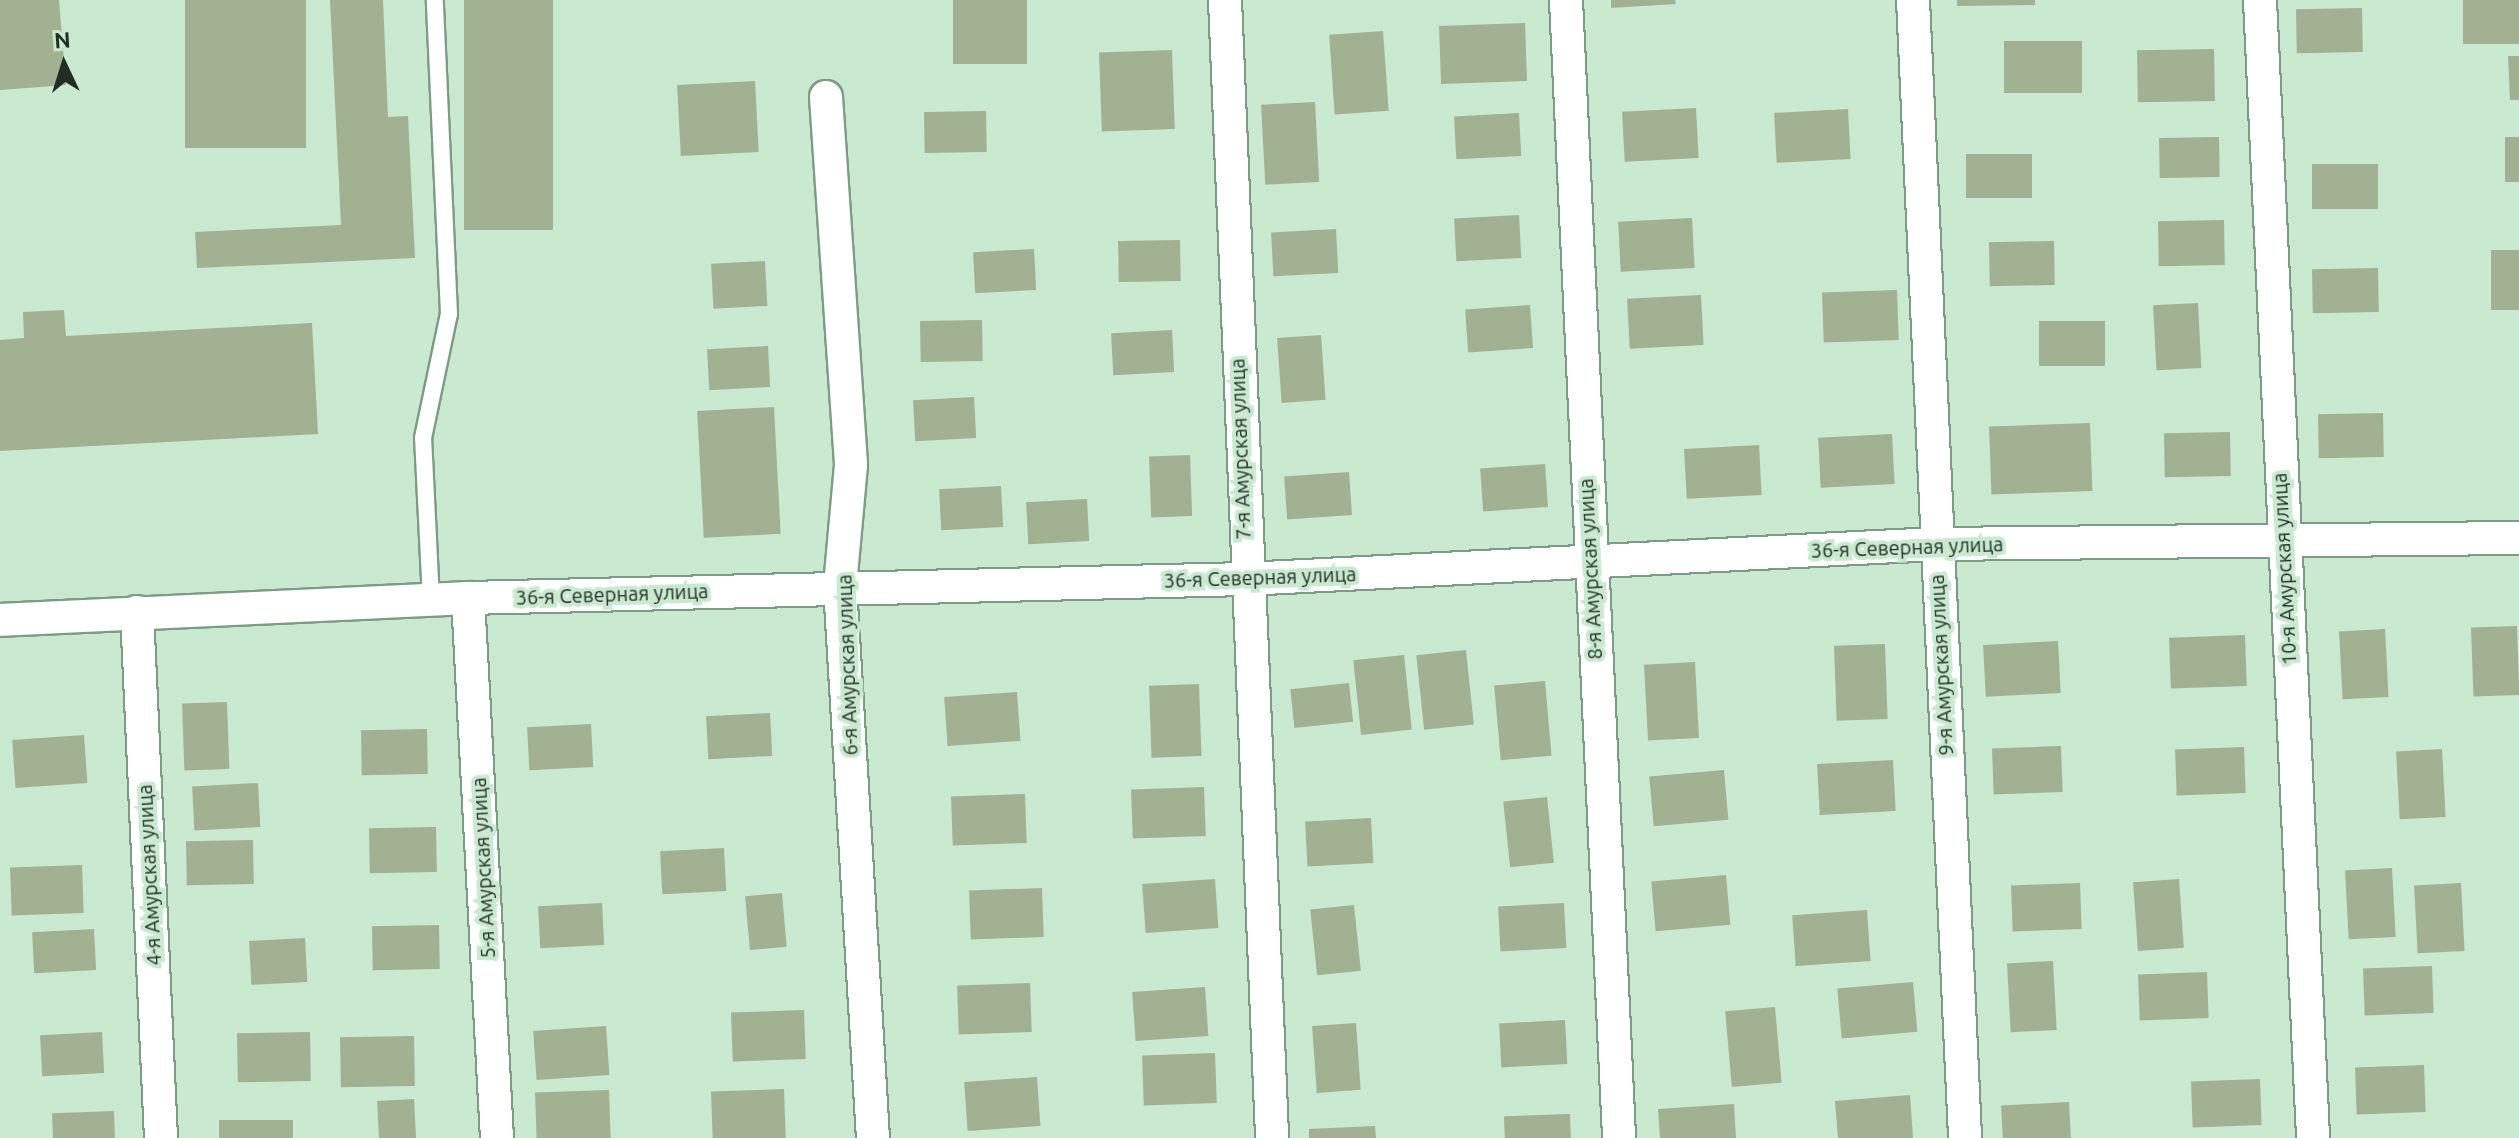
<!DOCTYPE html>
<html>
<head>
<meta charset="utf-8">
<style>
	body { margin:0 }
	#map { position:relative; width:2519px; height:1138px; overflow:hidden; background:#cae9d1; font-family:Ubuntu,sans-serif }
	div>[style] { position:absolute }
	.building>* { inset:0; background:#a2b192; transform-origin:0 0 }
	.roads { filter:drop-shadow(2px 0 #7e9b85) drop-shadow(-2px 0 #7e9b85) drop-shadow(0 2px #7e9b85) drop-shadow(0 -2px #7e9b85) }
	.service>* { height:16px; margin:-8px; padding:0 8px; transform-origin:8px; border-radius:8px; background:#fff }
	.minor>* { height:32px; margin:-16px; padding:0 16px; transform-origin:16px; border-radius:16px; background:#fff }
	span { translate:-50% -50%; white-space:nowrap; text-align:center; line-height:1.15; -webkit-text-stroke:8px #cae9d1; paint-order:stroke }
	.street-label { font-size:20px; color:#222e24 }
	.north { position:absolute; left:24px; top:24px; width:80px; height:80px; -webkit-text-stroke:6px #cae9d1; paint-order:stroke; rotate:356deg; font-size:22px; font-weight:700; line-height:32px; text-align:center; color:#222e24 }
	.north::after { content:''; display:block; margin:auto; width:28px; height:36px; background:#222e24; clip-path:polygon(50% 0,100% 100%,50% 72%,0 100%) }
</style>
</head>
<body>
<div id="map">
	<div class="building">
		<div style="clip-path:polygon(0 0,59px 0,66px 85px,0 90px)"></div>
		<div style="left:185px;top:0;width:121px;height:148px"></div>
		<div style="clip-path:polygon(330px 0,383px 0,388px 117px,408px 116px,415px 258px,197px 268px,195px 232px,341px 225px)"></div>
		<div style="left:464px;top:0;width:89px;height:230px"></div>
		<div style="left:953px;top:0;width:74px;height:64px"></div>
		<div style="clip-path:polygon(1611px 0,1675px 0,1676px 4px,1611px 8px)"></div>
		<div style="clip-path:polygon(1957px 0,2035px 0,2035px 5px,1957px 6px)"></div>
		<div style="left:2519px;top:0;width:44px;height:56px;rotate:90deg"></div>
		<div style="left:2362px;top:8px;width:44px;height:66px;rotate:89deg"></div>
		<div style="left:1525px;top:23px;width:58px;height:86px;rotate:88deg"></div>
		<div style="left:1383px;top:31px;width:80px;height:54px;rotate:86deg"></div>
		<div style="left:2082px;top:41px;width:52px;height:78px;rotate:90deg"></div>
		<div style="left:2214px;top:49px;width:52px;height:77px;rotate:89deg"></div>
		<div style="left:1172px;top:50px;width:79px;height:73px;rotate:88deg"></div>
		<div style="clip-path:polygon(2508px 56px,2519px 56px,2519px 100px,2510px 100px)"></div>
		<div style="left:755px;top:81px;width:71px;height:78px;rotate:87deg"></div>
		<div style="left:1315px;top:102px;width:80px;height:54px;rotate:87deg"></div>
		<div style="left:1696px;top:108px;width:50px;height:74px;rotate:87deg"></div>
		<div style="left:1848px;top:109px;width:50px;height:74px;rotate:87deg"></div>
		<div style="left:986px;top:111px;width:41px;height:62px;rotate:89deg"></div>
		<div style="left:1519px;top:113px;width:43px;height:65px;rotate:87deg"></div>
		<div style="left:2219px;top:137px;width:40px;height:60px;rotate:89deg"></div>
		<div style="left:2519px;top:137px;width:45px;height:14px;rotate:90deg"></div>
		<div style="left:2032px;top:154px;width:44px;height:66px;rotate:90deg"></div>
		<div style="left:2378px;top:164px;width:45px;height:66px;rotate:90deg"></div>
		<div style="left:1519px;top:215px;width:43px;height:65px;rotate:87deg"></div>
		<div style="left:1692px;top:218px;width:50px;height:74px;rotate:87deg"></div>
		<div style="left:2224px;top:220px;width:45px;height:66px;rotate:89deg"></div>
		<div style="left:1336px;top:229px;width:44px;height:65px;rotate:87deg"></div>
		<div style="left:1180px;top:240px;width:41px;height:62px;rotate:89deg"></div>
		<div style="left:2054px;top:241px;width:44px;height:65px;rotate:89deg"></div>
		<div style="left:1034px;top:249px;width:41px;height:61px;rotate:87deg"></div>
		<div style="left:2491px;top:250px;width:28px;height:60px"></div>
		<div style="left:765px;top:261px;width:45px;height:54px;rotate:87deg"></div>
		<div style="left:2378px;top:268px;width:44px;height:66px;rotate:89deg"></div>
		<div style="left:1897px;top:290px;width:50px;height:75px;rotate:88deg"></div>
		<div style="left:1701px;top:295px;width:50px;height:74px;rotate:87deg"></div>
		<div style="left:2198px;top:303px;width:65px;height:45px;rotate:87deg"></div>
		<div style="left:1530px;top:305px;width:43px;height:65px;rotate:86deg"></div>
		<div style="clip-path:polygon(64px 310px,66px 336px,312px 323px,318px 434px,0 451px,0 340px,24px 338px,23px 312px)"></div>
		<div style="left:982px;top:320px;width:41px;height:62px;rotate:89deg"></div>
		<div style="left:2039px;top:321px;width:66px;height:45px"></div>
		<div style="left:1172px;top:330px;width:42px;height:61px;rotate:87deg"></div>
		<div style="left:1321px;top:335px;width:65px;height:44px;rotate:86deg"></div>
		<div style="left:768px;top:346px;width:41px;height:61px;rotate:87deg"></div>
		<div style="left:974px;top:397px;width:41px;height:61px;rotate:87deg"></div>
		<div style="left:774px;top:407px;width:127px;height:77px;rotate:87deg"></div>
		<div style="left:2383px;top:413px;width:44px;height:65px;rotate:89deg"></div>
		<div style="left:2090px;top:423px;width:68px;height:101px;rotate:88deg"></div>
		<div style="left:2230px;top:432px;width:44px;height:66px;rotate:89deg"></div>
		<div style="left:1892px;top:434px;width:50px;height:74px;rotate:87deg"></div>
		<div style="left:1759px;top:445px;width:50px;height:75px;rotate:87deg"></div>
		<div style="left:1190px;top:455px;width:61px;height:41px;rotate:88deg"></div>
		<div style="left:1545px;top:464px;width:43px;height:65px;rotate:86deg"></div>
		<div style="left:1349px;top:472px;width:43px;height:65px;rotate:86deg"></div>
		<div style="left:1001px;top:486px;width:41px;height:62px;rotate:87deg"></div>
		<div style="left:1087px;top:499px;width:42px;height:61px;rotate:87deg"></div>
		<div style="left:2517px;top:626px;width:69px;height:46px;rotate:88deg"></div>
		<div style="left:2385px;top:629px;width:68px;height:46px;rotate:87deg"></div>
		<div style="left:2245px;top:635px;width:51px;height:76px;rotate:88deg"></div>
		<div style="left:2058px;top:641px;width:52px;height:75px;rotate:87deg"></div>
		<div style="left:1885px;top:644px;width:75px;height:51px;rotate:88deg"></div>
		<div style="left:1466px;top:650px;width:75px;height:50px;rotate:84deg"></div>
		<div style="left:1404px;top:655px;width:75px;height:51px;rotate:84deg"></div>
		<div style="left:1695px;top:662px;width:76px;height:51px;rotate:87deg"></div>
		<div style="left:1545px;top:681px;width:75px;height:51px;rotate:85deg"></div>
		<div style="left:1349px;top:683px;width:39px;height:59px;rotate:84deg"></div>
		<div style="left:1199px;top:684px;width:72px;height:50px;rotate:88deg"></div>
		<div style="left:1017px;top:692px;width:49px;height:73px;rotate:86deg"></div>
		<div style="left:227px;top:702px;width:67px;height:45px;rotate:88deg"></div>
		<div style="left:770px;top:713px;width:43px;height:64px;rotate:87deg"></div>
		<div style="left:591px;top:724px;width:43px;height:64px;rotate:87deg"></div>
		<div style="left:427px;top:729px;width:45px;height:66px;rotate:89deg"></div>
		<div style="left:84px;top:735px;width:48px;height:72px;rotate:86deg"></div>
		<div style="left:2061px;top:746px;width:46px;height:69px;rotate:88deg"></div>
		<div style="left:2244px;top:747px;width:46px;height:69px;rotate:88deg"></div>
		<div style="left:2442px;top:749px;width:68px;height:46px;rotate:87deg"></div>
		<div style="left:1893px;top:760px;width:51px;height:76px;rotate:87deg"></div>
		<div style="left:1724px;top:770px;width:50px;height:75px;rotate:85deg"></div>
		<div style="left:258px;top:783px;width:44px;height:66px;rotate:87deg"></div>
		<div style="left:1204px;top:787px;width:49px;height:73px;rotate:88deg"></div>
		<div style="left:1025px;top:794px;width:49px;height:74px;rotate:88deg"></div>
		<div style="left:1547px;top:797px;width:66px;height:44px;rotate:84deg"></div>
		<div style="left:1371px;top:818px;width:45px;height:66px;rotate:87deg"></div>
		<div style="left:436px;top:827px;width:45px;height:67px;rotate:89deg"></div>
		<div style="left:253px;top:840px;width:44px;height:67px;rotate:89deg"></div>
		<div style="left:724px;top:848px;width:43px;height:64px;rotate:87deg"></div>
		<div style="left:82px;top:865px;width:48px;height:72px;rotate:88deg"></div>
		<div style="left:2392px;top:868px;width:69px;height:47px;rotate:87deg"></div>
		<div style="left:1726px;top:875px;width:50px;height:75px;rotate:85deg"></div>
		<div style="left:1215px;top:879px;width:49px;height:73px;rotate:86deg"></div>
		<div style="left:2179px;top:879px;width:69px;height:46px;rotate:86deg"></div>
		<div style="left:2080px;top:883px;width:46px;height:69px;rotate:88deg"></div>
		<div style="left:2461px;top:883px;width:68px;height:47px;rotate:87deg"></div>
		<div style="left:1042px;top:888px;width:49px;height:73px;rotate:88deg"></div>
		<div style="left:782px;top:893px;width:54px;height:37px;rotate:85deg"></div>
		<div style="left:602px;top:903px;width:42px;height:64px;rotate:87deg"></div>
		<div style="left:1564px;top:903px;width:45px;height:66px;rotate:87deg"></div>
		<div style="left:1354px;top:905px;width:66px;height:44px;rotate:84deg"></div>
		<div style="left:1867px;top:910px;width:51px;height:75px;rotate:86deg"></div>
		<div style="left:439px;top:925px;width:44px;height:67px;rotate:89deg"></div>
		<div style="left:94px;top:929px;width:41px;height:62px;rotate:87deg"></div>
		<div style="left:305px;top:938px;width:44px;height:56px;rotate:87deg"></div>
		<div style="left:2053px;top:961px;width:69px;height:46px;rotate:87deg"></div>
		<div style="left:2432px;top:966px;width:47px;height:69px;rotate:88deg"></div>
		<div style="left:2207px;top:972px;width:46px;height:69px;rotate:88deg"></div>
		<div style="left:1913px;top:982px;width:50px;height:76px;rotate:85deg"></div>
		<div style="left:1030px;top:983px;width:49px;height:73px;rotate:88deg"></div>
		<div style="left:1205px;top:987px;width:49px;height:73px;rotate:86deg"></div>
		<div style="left:1775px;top:1007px;width:76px;height:50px;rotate:85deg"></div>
		<div style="left:804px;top:1010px;width:49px;height:73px;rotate:88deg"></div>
		<div style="left:1565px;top:1020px;width:44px;height:66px;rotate:87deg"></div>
		<div style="left:1356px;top:1023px;width:67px;height:44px;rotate:86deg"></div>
		<div style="left:606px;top:1026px;width:49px;height:73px;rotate:86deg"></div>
		<div style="left:102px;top:1032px;width:41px;height:62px;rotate:87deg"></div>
		<div style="left:310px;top:1032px;width:49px;height:73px;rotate:89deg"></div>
		<div style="left:414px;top:1036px;width:50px;height:74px;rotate:89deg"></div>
		<div style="left:1215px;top:1053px;width:50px;height:73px;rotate:88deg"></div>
		<div style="left:2424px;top:1065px;width:47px;height:69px;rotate:88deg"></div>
		<div style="left:1037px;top:1077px;width:49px;height:73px;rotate:86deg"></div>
		<div style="left:2260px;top:1079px;width:46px;height:69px;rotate:88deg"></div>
		<div style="left:784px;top:1089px;width:49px;height:73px;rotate:88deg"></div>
		<div style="left:609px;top:1090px;width:48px;height:74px;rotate:88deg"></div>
		<div style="clip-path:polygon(1910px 1095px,1913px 1138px,1838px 1138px,1835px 1101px)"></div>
		<div style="left:414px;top:1099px;width:39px;height:37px;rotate:87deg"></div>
		<div style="left:2069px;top:1102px;width:36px;height:68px;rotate:87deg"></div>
		<div style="clip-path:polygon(1734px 1104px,1736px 1138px,1660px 1138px,1658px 1109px)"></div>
		<div style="left:114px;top:1111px;width:27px;height:62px;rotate:88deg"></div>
		<div style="left:1570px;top:1114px;width:24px;height:66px;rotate:88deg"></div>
		<div style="left:293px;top:1120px;width:18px;height:74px;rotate:90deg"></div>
		<div style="clip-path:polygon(1375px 1126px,1376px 1138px,1309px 1138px,1309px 1129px)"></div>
	</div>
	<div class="roads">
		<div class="service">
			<div style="left:431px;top:600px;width:162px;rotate:-92.8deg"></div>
			<div style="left:423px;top:438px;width:127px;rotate:-78.2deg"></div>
			<div style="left:449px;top:314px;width:314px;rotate:-92.6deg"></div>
		</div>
		<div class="minor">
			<div style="left:1225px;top:0;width:1139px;rotate:87.63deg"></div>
			<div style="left:1566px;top:0;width:1139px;rotate:87.33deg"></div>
			<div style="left:1913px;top:0;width:1139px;rotate:87.38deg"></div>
			<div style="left:2260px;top:0;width:1139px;rotate:87.33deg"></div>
			<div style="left:826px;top:97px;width:369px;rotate:86.1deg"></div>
			<div style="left:851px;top:465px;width:121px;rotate:95.2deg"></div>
			<div style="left:840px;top:586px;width:553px;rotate:86.58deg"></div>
			<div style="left:468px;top:598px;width:541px;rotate:86.93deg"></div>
			<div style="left:137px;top:612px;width:527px;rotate:87.39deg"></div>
			<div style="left:0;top:620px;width:469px;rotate:-2.7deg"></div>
			<div style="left:468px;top:598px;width:777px;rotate:-1.4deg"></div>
			<div style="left:1245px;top:579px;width:691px;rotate:-2.9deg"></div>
			<div style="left:1935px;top:544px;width:584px;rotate:-0.59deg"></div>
		</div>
	</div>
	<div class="street-label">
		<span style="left:1240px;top:449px;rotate:-92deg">7-я Амурская улица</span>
		<span style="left:1907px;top:547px;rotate:-2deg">36-я Северная улица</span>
		<span style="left:1590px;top:569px;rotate:-93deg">8-я Амурская улица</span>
		<span style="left:2284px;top:569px;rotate:-93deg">10-я Амурская улица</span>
		<span style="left:1260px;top:577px;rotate:-2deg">36-я Северная улица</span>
		<span style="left:612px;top:594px;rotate:-2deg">36-я Северная улица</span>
		<span style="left:847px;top:665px;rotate:-92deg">6-я Амурская улица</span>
		<span style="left:1941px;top:665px;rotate:-93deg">9-я Амурская улица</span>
		<span style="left:483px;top:868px;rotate:-93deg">5-я Амурская улица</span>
		<span style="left:149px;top:875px;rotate:-93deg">4-я Амурская улица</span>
	</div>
	<div class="north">N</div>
</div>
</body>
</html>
